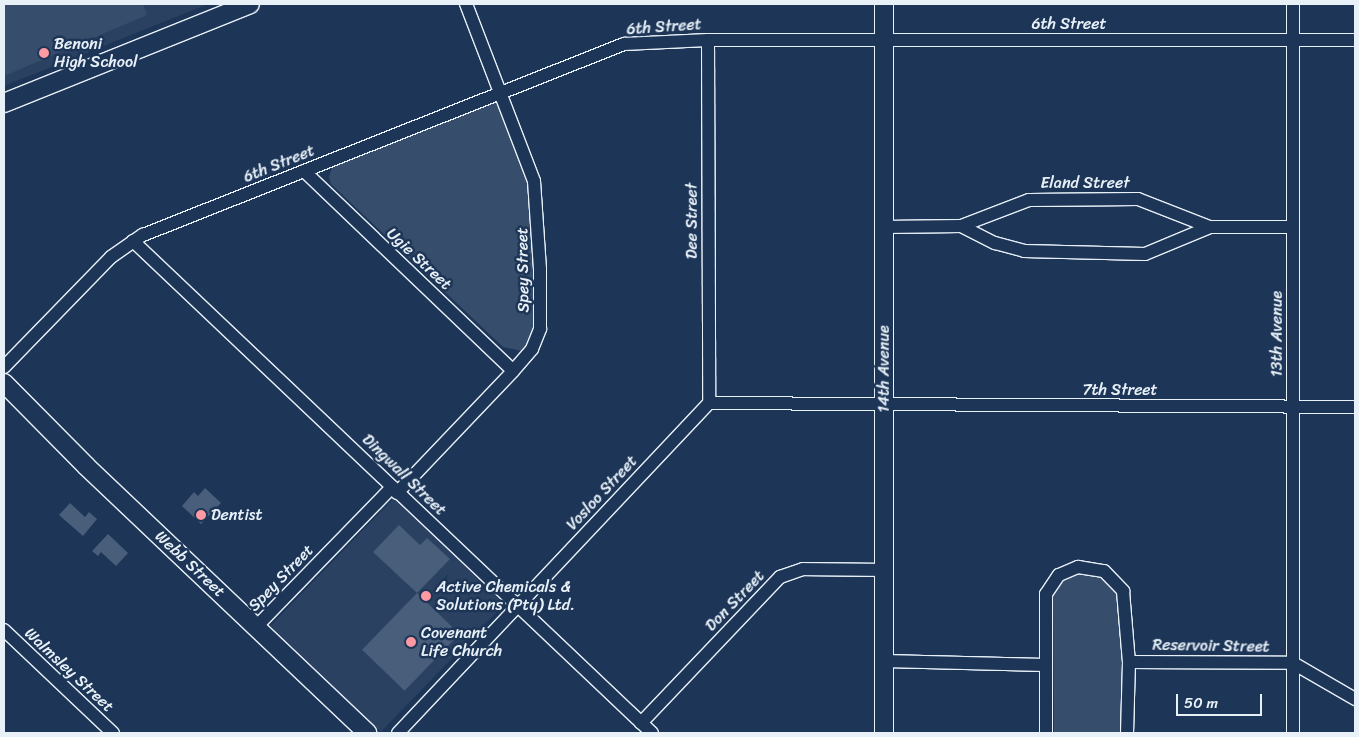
<!DOCTYPE html>
<html>
<head>
<meta charset="utf-8">
<style>
	body { margin:0 }
	#map { position:relative; width:1359px; height:737px; overflow:hidden; background:#1d3557; font-family:Sriracha,sans-serif }
	div>[style] { position:absolute }
	.built>* { inset:0; background:#2a4162; transform-origin:0 0 }
	.green>* { inset:0; background:#374d6c }
	.building>* { inset:0; background:#495e7a; transform-origin:0 0 }
	.roads { filter:drop-shadow(1px 0 #e8f1f8) drop-shadow(-1px 0 #e8f1f8) drop-shadow(0 1px #e8f1f8) drop-shadow(0 -1px #e8f1f8) }
	.street>* { height:12px; margin:-6px; padding:0 6px; transform-origin:6px; border-radius:6px; background:#1d3557 }
	.secondary>* { height:18px; margin:-9px; padding:0 9px; transform-origin:9px; border-radius:9px; background:#1d3557 }
	.dots>* { width:14px; height:14px; translate:-50% -50%; box-sizing:border-box; border:2px solid #1d3557; border-radius:50% }
	span { translate:-50% -50%; white-space:nowrap; text-align:center; line-height:1.15; -webkit-text-stroke:5px #1d3557; paint-order:stroke }
	.street-label { font-size:16px; color:#e8f1f8 }
	.poi-label { font-size:16px; color:#e8f1f8 }
	.left { translate:0 -50%; text-align:left }
	.frame { position:absolute; inset:0; border:5px solid #e8f1f8; pointer-events:none }
	.scale { position:absolute; left:1176px; top:694px; width:86px; height:22px; box-sizing:border-box; border:2px solid #e8f1f8; border-top:0; padding-left:6px; font-size:15px; line-height:18px; white-space:nowrap; color:#e8f1f8; -webkit-text-stroke:4px #1d3557; paint-order:stroke }
</style>
</head>
<body>
<div id="map">
	<div class="built">
		<div style="clip-path:polygon(4px 4px,208px 4px,4px 86px)"></div>
		<div style="left:394px;top:498px;width:153px;height:178px;rotate:44deg"></div>
	</div>
	<div class="green">
		<div style="clip-path:polygon(4px 4px,143px 4px,147px 15px,4px 76px)"></div>
		<div style="clip-path:polygon(490px 101px,497px 101px,527px 164px,533px 243px,534px 316px,532px 339px,522px 351px,503px 347px,331px 184px,329px 177px,333px 164px)"></div>
		<div style="clip-path:polygon(1088px 570px,1114px 580px,1122px 605px,1121px 732px,1054px 733px,1053px 596px,1057px 585px,1065px 578px)"></div>
	</div>
	<div class="building">
		<div style="clip-path:polygon(205px 488px,221px 503px,201px 524px,182px 506px,194px 492px,198px 496px)"></div>
		<div style="clip-path:polygon(70px 503px,85px 517px,89px 512px,97px 519px,83px 536px,59px 515px)"></div>
		<div style="clip-path:polygon(399px 525px,420px 545px,427px 538px,450px 559px,417px 593px,373px 552px)"></div>
		<div style="clip-path:polygon(108px 534px,128px 553px,116px 566px,101px 552px,98px 556px,92px 551px)"></div>
		<div style="left:417px;top:593px;width:59px;height:79px;rotate:44deg"></div>
	</div>
	<div class="roads">
		<div class="street">
			<div style="left:708px;top:40px;width:363px;rotate:89.8deg"></div>
			<div style="left:304px;top:171px;width:289px;rotate:43.7deg"></div>
			<div style="left:961px;top:226px;width:38px;rotate:27deg"></div>
			<div style="left:995px;top:243px;width:30px;rotate:15deg"></div>
			<div style="left:1024px;top:251px;width:121px;rotate:1.4deg"></div>
			<div style="left:1145px;top:254px;width:70px;rotate:-22.6deg"></div>
			<div style="left:883px;top:227px;width:78px;rotate:-0.7deg"></div>
			<div style="left:961px;top:226px;width:73px;rotate:-20.9deg"></div>
			<div style="left:1029px;top:200px;width:109px;rotate:-0.5deg"></div>
			<div style="left:1138px;top:199px;width:77px;rotate:21.3deg"></div>
			<div style="left:1210px;top:227px;width:83px"></div>
			<div style="left:133px;top:241px;width:715px;rotate:43.47deg"></div>
			<div style="left:4px;top:367px;width:153px;rotate:-45.8deg"></div>
			<div style="left:111px;top:257px;width:39px;rotate:-35deg"></div>
			<div style="left:143px;top:235px;width:518px;rotate:-21.66deg"></div>
			<div style="left:624px;top:44px;width:84px;rotate:-2.7deg"></div>
			<div style="left:708px;top:40px;width:647px"></div>
			<div style="left:397px;top:493px;width:168px;rotate:-46.4deg"></div>
			<div style="left:513px;top:371px;width:29px;rotate:-49deg"></div>
			<div style="left:532px;top:349px;width:22px;rotate:-68deg"></div>
			<div style="left:540px;top:329px;width:60px;rotate:-90deg"></div>
			<div style="left:540px;top:269px;width:88px;rotate:-93.9deg"></div>
			<div style="left:534px;top:181px;width:190px;rotate:-111deg"></div>
			<div style="left:257px;top:626px;width:194px;rotate:-45.8deg"></div>
			<div style="left:4px;top:630px;width:150px;rotate:43.4deg"></div>
			<div style="left:884px;top:661px;width:161px;rotate:1.4deg"></div>
			<div style="left:1129px;top:662px;width:164px;rotate:0.3deg"></div>
			<div style="left:1293px;top:663px;width:72px;rotate:30.1deg"></div>
			<div style="left:641px;top:723px;width:202px;rotate:-46.4deg"></div>
			<div style="left:780px;top:577px;width:24px;rotate:-19deg"></div>
			<div style="left:803px;top:569px;width:80px;rotate:0.7deg"></div>
			<div style="left:398px;top:733px;width:453px;rotate:-46.7deg"></div>
			<div style="left:709px;top:403px;width:646px;rotate:0.35deg"></div>
			<div style="left:1046px;top:733px;width:139px;rotate:-90deg"></div>
			<div style="left:1046px;top:594px;width:23px;rotate:-56deg"></div>
			<div style="left:1059px;top:575px;width:21px;rotate:-23deg"></div>
			<div style="left:1078px;top:567px;width:26px;rotate:9deg"></div>
			<div style="left:1104px;top:571px;width:28px;rotate:46deg"></div>
			<div style="left:1123px;top:591px;width:71px;rotate:85.2deg"></div>
			<div style="left:1129px;top:662px;width:71px;rotate:91.6deg"></div>
			<div style="left:1293px;top:733px;width:729px;rotate:-90deg"></div>
		</div>
		<div class="secondary">
			<div style="left:4px;top:103px;width:265px;rotate:-21.9deg"></div>
			<div style="left:4px;top:383px;width:117px;rotate:45.3deg"></div>
			<div style="left:86px;top:466px;width:388px;rotate:43.5deg"></div>
			<div style="left:884px;top:733px;width:729px;rotate:-90deg"></div>
		</div>
	</div>
	<div class="dots">
		<div style="left:44px;top:53px;background:#ff9aa2"></div>
		<div style="left:201px;top:515px;background:#ff9aa2"></div>
		<div style="left:426px;top:596px;background:#ff9aa2"></div>
		<div style="left:411px;top:642px;background:#ff9aa2"></div>
	</div>
	<div class="street-label">
		<span style="left:1069px;top:24px">6th Street</span>
		<span style="left:664px;top:27px;rotate:-4deg">6th Street</span>
		<span style="left:279px;top:164px;rotate:-22deg">6th Street</span>
		<span style="left:1085px;top:183px">Eland Street</span>
		<span style="left:692px;top:221px;rotate:-90deg">Dee Street</span>
		<span style="left:419px;top:259px;rotate:43deg">Ugie Street</span>
		<span style="left:523px;top:270px;rotate:-91deg">Spey Street</span>
		<span style="left:1277px;top:334px;rotate:-90deg">13th Avenue</span>
		<span style="left:884px;top:369px;rotate:-90deg">14th Avenue</span>
		<span style="left:1120px;top:390px">7th Street</span>
		<span style="left:404px;top:475px;rotate:44deg">Dingwall Street</span>
		<span style="left:602px;top:493px;rotate:-47deg">Vosloo Street</span>
		<span style="left:190px;top:564px;rotate:43deg">Webb Street</span>
		<span style="left:281px;top:578px;rotate:-46deg">Spey Street</span>
		<span style="left:735px;top:601px;rotate:-46deg">Don Street</span>
		<span style="left:1211px;top:646px;rotate:1deg">Reservoir Street</span>
		<span style="left:69px;top:670px;rotate:43deg">Walmsley Street</span>
	</div>
	<div class="poi-label">
		<span class="left" style="left:54px;top:53px">Benoni<br>High School</span>
		<span class="left" style="left:211px;top:515px">Dentist</span>
		<span class="left" style="left:436px;top:596px">Active Chemicals &amp;<br>Solutions (Pty) Ltd.</span>
		<span class="left" style="left:421px;top:642px">Covenant<br>Life Church</span>
	</div>
	<div class="frame"></div>
	<div class="scale">50 m</div>
</div>
</body>
</html>
